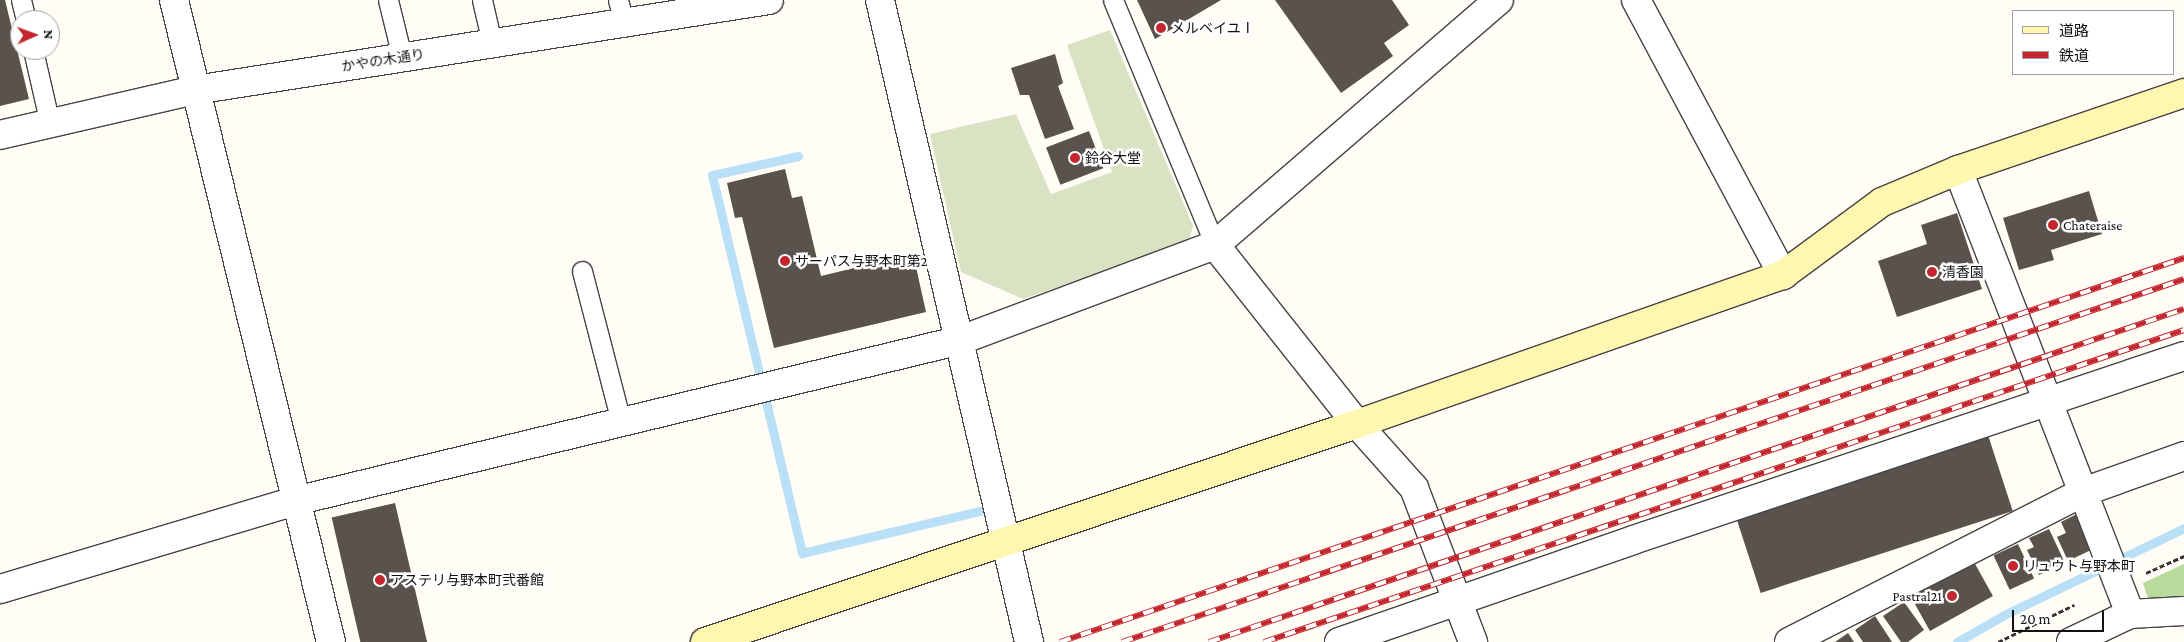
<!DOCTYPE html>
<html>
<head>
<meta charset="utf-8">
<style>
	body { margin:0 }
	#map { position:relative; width:2184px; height:642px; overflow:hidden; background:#fffdf5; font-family:"Crimson Pro","Noto Sans JP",serif }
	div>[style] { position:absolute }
	.forest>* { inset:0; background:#b9dc9c }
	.cemetery>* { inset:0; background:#d9e3c4 }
	.stream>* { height:9px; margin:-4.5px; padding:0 4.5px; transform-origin:4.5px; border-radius:4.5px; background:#b9e0f7 }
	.building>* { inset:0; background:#5a524d; transform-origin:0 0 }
	.path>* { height:3px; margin-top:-1.5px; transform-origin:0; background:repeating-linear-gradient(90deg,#333 0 5px,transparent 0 7.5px) }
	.roads { filter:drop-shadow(1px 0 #444) drop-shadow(-1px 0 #444) drop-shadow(0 1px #444) drop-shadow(0 -1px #444) }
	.lane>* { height:19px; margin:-9.5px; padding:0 9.5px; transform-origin:9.5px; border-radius:9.5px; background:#fff }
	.street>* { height:28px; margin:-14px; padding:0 14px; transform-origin:14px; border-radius:14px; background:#fff }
	.secondary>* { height:28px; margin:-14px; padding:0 14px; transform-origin:14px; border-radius:14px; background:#fff6b0 }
	.rail>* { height:5.5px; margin-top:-2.75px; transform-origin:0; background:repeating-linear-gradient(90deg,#fff 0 11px,#c4262e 0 22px); box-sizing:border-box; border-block:1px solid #c4262e }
	.dots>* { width:14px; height:14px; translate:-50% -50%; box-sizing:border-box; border:2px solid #fff; border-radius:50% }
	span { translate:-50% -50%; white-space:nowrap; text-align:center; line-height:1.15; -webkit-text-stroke:5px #fff; paint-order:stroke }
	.poi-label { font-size:14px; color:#111 }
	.left { translate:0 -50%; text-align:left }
	.right { translate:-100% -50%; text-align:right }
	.street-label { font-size:14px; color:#111 }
	.legend { position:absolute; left:2012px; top:10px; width:162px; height:65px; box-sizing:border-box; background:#fff; border:1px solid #a0a0a0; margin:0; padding:6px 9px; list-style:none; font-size:15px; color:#111 }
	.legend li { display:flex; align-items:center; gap:10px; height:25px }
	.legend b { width:25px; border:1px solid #a0a0a0 }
	.north { position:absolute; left:10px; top:10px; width:50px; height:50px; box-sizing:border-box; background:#fff; border:1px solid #a0a0a0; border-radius:50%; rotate:88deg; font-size:14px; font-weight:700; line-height:20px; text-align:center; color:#111 }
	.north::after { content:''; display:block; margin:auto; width:18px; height:22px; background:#c4262e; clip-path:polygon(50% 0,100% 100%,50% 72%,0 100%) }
	.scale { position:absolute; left:2012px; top:610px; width:92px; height:22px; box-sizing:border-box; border:2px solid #111; border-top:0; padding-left:6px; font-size:15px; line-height:18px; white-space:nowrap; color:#111; -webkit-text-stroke:4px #fff; paint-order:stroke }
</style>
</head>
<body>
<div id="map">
	<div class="forest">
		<div style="clip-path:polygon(2184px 564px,2184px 604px,2149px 602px,2143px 583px)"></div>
	</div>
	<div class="cemetery">
		<div style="clip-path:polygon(1110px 30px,1193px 226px,1188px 243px,1023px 299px,961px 272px,930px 134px,1016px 114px,1051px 194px,1112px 172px,1067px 45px)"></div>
	</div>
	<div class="stream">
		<div style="left:798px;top:156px;width:88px;rotate:167.5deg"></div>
		<div style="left:712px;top:175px;width:389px;rotate:76.6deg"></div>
		<div style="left:802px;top:553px;width:183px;rotate:-13.3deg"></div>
		<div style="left:1957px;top:642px;width:54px;rotate:-29.9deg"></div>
		<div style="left:2004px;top:615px;width:200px;rotate:-25.8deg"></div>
	</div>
	<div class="building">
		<div style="clip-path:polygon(0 0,5px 0,29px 99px,0 106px)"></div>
		<div style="clip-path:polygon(1137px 0,1221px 0,1155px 39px)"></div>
		<div style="clip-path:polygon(1275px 0,1392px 0,1409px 25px,1384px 43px,1393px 56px,1341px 93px)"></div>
		<div style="clip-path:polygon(1055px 54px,1063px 83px,1058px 86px,1074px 129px,1045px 139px,1029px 95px,1020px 95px,1011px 68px)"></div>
		<div style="left:1089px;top:131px;width:40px;height:46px;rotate:69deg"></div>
		<div style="clip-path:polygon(785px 169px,792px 198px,802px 196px,821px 276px,904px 256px,907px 270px,916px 267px,926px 312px,774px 348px,742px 217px,735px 218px,727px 183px)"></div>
		<div style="clip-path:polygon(2089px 191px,2102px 234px,2051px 250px,2054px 260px,2019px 270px,2003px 218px)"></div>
		<div style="clip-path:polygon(1957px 213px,1982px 289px,1897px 317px,1878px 261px,1927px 244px,1921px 225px)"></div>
		<div style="left:1988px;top:435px;width:80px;height:265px;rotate:72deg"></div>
		<div style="left:395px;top:503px;width:143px;height:65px;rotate:77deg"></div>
		<div style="clip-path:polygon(2077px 514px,2093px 549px,2068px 561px,2057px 537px,2066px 533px,2061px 522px)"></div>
		<div style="clip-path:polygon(2049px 529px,2065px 563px,2039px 575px,2027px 550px,2034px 547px,2029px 538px)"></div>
		<div style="left:2018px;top:544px;width:38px;height:27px;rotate:65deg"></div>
		<div style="left:1974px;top:562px;width:39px;height:72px;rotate:61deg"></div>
		<div style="clip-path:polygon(1904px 602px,1924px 630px,1908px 642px,1901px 642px,1883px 616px)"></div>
		<div style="clip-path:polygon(1875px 616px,1892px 642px,1863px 642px,1855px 630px)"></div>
		<div style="clip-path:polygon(1848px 633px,1854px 642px,1835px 642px)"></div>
	</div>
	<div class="path">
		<div style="left:2146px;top:573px;width:42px;rotate:-24.1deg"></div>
		<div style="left:1998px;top:642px;width:85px;rotate:-26deg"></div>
	</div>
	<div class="roads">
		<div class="lane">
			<div style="left:21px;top:0;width:21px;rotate:76deg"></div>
			<div style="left:388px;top:0;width:59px;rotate:76.2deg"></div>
			<div style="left:482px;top:0;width:44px;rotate:76.9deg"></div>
			<div style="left:618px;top:0;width:24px;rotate:75deg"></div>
			<div style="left:1113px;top:0;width:265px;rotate:67.4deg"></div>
			<div style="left:33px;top:50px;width:76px;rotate:77.1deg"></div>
			<div style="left:582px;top:271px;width:156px;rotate:75.5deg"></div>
		</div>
		<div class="street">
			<div style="left:174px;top:0;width:661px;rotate:76.26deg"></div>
			<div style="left:880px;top:0;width:659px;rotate:76.93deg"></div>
			<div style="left:1636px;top:0;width:312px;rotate:61.9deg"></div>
			<div style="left:0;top:135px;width:200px;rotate:-13deg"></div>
			<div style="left:195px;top:90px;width:581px;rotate:-8.91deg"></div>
			<div style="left:1958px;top:170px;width:476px;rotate:68.8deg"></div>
			<div style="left:1215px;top:245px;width:228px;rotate:51.6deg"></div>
			<div style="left:1357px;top:424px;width:86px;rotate:48.3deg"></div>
			<div style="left:1414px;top:488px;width:165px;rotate:69deg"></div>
			<div style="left:0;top:589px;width:308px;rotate:-16.6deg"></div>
			<div style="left:295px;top:501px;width:685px;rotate:-13.59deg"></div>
			<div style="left:961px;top:340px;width:271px;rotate:-20.5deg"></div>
			<div style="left:1215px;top:245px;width:375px;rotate:-40.8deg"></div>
			<div style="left:1339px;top:642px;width:311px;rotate:-19.1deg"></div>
			<div style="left:1633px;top:540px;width:581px;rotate:-18.47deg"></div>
			<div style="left:1789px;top:642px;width:330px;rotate:-27deg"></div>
			<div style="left:2083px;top:492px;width:107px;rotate:-19.6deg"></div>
			<div style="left:2071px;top:642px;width:65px;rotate:-25.4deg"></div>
			<div style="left:2130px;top:614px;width:54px;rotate:-3.2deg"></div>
		</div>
		<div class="secondary">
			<div style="left:705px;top:642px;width:687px;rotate:-18.49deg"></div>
			<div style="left:1357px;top:424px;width:451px;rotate:-19.3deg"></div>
			<div style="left:1783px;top:275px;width:123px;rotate:-36.4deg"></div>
			<div style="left:1882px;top:202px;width:82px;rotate:-22.8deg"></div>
			<div style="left:1958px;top:170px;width:239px;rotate:-18.8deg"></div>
		</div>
	</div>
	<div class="rail">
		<div style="left:1060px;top:642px;width:1188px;rotate:-18.86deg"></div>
		<div style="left:1122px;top:642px;width:1122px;rotate:-18.87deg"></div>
		<div style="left:1209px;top:642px;width:1030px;rotate:-18.86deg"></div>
		<div style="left:1264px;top:642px;width:971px;rotate:-18.73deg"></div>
	</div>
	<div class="dots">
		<div style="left:1161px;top:28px;background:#c4262e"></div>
		<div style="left:1075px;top:158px;background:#c4262e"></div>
		<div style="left:2053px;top:225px;background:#c4262e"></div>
		<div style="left:785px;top:261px;background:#c4262e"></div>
		<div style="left:1932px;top:272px;background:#c4262e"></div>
		<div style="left:2013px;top:566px;background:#c4262e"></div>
		<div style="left:380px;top:580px;background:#c4262e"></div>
		<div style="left:1952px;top:596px;background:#c4262e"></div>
	</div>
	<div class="poi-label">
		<span class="left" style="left:1171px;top:28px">メルベイユⅠ</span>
		<span class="left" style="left:1085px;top:158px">鈴谷大堂</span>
		<span class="left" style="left:2063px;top:225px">Chateraise</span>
		<span class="left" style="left:795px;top:261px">サーパス与野本町第2</span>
		<span class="left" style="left:1942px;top:272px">清香園</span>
		<span class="left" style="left:2023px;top:566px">リュウト与野本町</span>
		<span class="left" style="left:390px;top:580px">アステリ与野本町弐番館</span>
		<span class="right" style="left:1942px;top:596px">Pastral21</span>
	</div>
	<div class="street-label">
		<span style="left:383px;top:60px;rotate:-9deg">かやの木通り</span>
	</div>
	<ul class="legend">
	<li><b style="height:6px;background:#fff6b0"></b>道路</li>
	<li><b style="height:6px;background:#c4262e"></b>鉄道</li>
	</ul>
	<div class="north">N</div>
	<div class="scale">20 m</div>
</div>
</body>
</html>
